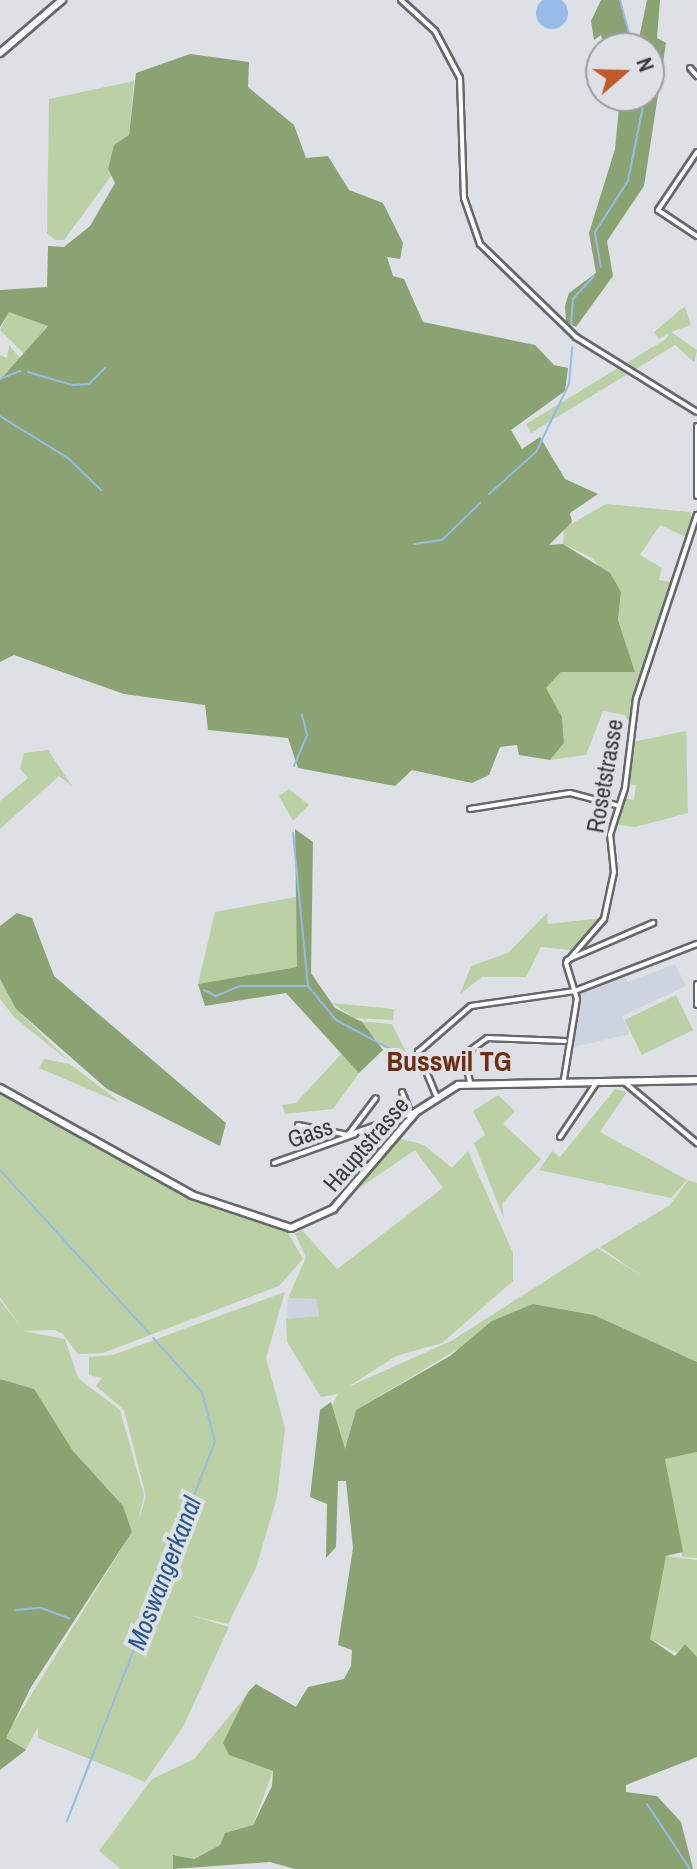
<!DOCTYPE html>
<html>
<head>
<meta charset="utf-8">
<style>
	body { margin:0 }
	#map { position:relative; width:697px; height:1869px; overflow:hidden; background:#dde0e4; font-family:"Archivo Narrow",sans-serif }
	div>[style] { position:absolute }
	.built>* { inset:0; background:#ced4df }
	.green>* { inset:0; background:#bbd1a5; transform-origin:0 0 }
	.forest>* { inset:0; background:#8ba372 }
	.water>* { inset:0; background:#96bbe7 }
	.round { border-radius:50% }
	.stream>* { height:2px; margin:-1px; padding:0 1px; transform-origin:1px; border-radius:1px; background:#96bbe7 }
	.roads { filter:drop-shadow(2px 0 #65676b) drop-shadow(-2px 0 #65676b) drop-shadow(0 2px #65676b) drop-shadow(0 -2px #65676b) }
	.minor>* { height:4px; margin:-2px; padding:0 2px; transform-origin:2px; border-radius:2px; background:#fff }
	.tertiary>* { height:6px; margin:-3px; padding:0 3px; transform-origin:3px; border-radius:3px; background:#fff }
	span { translate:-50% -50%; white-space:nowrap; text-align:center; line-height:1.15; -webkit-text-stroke:8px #dde0e4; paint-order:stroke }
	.street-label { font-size:24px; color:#3a3b3d }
	.water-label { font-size:26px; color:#26588f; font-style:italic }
	.quarter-label { font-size:28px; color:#6f2e11; font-weight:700 }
	.north { position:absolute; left:585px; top:32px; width:80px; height:80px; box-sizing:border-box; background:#dde0e4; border:2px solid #9c9ea1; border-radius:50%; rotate:70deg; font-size:22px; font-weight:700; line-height:32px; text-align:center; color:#3a3b3d }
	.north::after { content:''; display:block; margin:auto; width:28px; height:36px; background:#c05a2c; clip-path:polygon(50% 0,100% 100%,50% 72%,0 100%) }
</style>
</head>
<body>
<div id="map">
	<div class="built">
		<div style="clip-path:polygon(675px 964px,686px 986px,622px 1016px,630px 1034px,569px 1048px,581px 990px,621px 971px,628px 982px)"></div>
		<div style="clip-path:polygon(288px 1298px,317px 1299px,319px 1316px,286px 1319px)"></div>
	</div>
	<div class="green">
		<div style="clip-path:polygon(134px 81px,129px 135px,108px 169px,111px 176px,64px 240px,55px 240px,47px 233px,49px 99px)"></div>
		<div style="clip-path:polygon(685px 306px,691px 325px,671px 332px,697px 350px,694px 362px,675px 345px,531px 433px,526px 424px,666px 339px,669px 333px,659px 339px,654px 332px)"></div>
		<div style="clip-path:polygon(9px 311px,48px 325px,25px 355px,0 330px)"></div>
		<div style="clip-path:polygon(9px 345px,21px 359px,0 380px,0 355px,7px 358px)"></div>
		<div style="clip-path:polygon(606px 504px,690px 512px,693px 524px,686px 537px,660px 525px,640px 555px,662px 568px,659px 580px,672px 582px,630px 725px,625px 715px,603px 711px,586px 755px,550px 760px,564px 743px,562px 717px,546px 688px,561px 672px,635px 672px,618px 620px,621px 592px,591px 557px,563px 544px,564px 528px)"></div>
		<div style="clip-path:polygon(686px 731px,688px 813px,635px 827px,614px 824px,622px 798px,634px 800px,636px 785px,627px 784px,632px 742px)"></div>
		<div style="clip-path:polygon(48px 750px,72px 786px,59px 776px,0 829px,0 801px,28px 778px,20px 769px,24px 753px)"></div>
		<div style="clip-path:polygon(289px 789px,309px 805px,293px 821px,279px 796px)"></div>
		<div style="clip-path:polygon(296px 897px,298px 967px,198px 984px,215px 912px)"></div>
		<div style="clip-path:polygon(547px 913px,548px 924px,603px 918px,570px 950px,541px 947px,526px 977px,482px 977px,460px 994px,471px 966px,508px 953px)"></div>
		<div style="clip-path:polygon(0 979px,16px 1009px,70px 1062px,15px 1018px,0 999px)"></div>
		<div style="left:676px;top:995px;width:39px;height:57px;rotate:64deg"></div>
		<div style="clip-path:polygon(332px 1003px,394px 1009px,393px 1020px,354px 1018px)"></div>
		<div style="clip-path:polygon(359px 1021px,392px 1024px,407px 1054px,398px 1063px)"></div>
		<div style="clip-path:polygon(344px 1051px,359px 1073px,333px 1109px,285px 1114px,282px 1105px,296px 1103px)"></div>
		<div style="clip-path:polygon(44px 1059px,70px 1064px,121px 1103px,39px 1068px)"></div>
		<div style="clip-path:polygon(615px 1089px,627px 1092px,600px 1132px,687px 1180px,671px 1198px,539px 1170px,552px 1151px,560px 1157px)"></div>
		<div style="clip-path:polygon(0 1091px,196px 1200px,287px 1231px,303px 1259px,279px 1286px,103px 1353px,78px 1354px,63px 1334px,55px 1330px,23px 1331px,65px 1339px,78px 1378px,120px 1410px,144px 1495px,138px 1523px,146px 1496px,124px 1410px,96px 1386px,102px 1378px,89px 1375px,89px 1357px,113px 1355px,285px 1292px,266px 1358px,285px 1428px,277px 1497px,256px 1568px,228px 1624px,190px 1615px,229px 1627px,183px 1727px,145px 1782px,38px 1738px,38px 1727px,25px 1751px,5px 1737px,132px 1532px,123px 1507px,71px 1449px,34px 1390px,0 1379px,0 1300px,20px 1326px,0 1297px)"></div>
		<div style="clip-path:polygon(498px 1095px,515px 1111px,503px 1124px,541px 1159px,502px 1204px,504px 1219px,474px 1143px,485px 1135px,473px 1111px)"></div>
		<div style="clip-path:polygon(398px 1138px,424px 1145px,452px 1168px,468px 1151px,513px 1253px,513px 1281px,442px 1343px,396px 1356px,348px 1387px,451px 1341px,597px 1248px,642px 1276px,600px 1247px,670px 1205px,688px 1180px,697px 1183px,697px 1362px,594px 1315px,533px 1304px,356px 1410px,344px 1452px,329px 1411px,338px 1394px,321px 1397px,287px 1342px,286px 1319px,319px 1316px,316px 1299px,288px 1298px,306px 1257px,295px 1234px,302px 1230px,337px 1269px,443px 1188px,415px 1150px,358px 1189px)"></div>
		<div style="clip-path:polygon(359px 1158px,369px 1168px,344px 1192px,334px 1167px)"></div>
		<div style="clip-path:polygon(697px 1452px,697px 1558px,682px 1557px,665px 1459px)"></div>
		<div style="clip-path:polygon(666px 1556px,697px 1560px,697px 1657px,685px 1644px,677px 1653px,650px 1639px,643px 1622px)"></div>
		<div style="clip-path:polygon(254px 1686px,233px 1725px,230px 1755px,273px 1771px,253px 1825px,225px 1833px,220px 1845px,193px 1859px,174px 1855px,173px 1869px,121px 1869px,99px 1851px,152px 1779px,194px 1759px)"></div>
	</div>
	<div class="forest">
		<div style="clip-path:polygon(601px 0,620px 0,633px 48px,605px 48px,601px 35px,594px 40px,591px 21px)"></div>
		<div style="clip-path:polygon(647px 0,660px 0,657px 38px,666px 43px,644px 186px,607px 241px,613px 276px,576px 327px,566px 322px,565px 306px,569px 293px,596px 273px,589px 233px,615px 149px,620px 96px,649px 96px,649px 48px,637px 48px)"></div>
		<div style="clip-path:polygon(190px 54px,249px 62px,248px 87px,294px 125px,306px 158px,328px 156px,349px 190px,383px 203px,403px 243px,400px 259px,387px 257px,393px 276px,404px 279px,423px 322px,535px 345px,554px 365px,568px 368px,565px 391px,511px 430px,522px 449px,540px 437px,565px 479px,598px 494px,570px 513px,572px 522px,549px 545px,563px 544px,610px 573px,621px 592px,618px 620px,635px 672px,561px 672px,546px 688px,562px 717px,564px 743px,550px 760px,519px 755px,517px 745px,500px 747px,489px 775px,472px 783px,412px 770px,395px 786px,298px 768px,288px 738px,208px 730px,205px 705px,124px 694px,14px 655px,0 662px,0 380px,48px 326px,9px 312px,0 327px,0 290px,47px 287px,48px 246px,64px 247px,90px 226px,115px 183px,108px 169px,114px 145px,129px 135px,136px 73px)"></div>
		<div style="clip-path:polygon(295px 829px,313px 842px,311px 973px,335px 1008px,362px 1022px,383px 1050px,359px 1073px,286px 993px,205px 1006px,198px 984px,297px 967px)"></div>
		<div style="clip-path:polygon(17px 913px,32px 918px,54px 976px,226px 1123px,220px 1146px,107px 1089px,16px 1009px,0 979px,0 926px)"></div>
		<div style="clip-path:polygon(533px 1304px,594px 1315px,697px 1362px,697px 1452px,665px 1459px,683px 1552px,666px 1556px,650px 1639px,675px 1656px,685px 1644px,697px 1657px,697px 1757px,626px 1785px,626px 1792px,657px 1796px,681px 1822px,693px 1869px,295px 1869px,270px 1862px,173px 1869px,173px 1855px,194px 1859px,220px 1845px,225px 1833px,253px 1825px,272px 1786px,273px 1771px,229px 1755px,223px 1743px,248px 1692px,256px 1684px,296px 1707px,308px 1687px,344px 1679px,351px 1666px,352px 1650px,338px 1645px,353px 1548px,346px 1481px,338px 1481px,336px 1547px,326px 1558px,327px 1504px,310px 1497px,320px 1410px,331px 1402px,345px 1449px,356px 1410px,450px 1356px,492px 1321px)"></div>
		<div style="clip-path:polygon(0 1379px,34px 1389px,73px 1451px,123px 1506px,132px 1532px,31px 1687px,6px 1738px,26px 1750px,0 1770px)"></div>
	</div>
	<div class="water">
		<div class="round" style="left:536px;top:-3px;width:32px;height:32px"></div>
	</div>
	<div class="stream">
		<div style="left:620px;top:0;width:50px;rotate:74.8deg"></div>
		<div style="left:601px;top:267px;width:36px;rotate:-100deg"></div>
		<div style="left:595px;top:232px;width:61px;rotate:-57.1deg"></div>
		<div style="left:628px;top:181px;width:87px;rotate:-78.7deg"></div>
		<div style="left:571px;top:325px;width:26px;rotate:-86deg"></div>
		<div style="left:573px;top:299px;width:31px;rotate:-48deg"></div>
		<div style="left:28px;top:372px;width:46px;rotate:16.5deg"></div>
		<div style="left:72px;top:385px;width:17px;rotate:-3deg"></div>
		<div style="left:89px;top:384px;width:23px;rotate:-45deg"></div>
		<div style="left:0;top:379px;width:22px;rotate:-22deg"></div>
		<div style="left:0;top:416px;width:80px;rotate:31.7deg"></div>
		<div style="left:68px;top:458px;width:46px;rotate:44.1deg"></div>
		<div style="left:489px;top:494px;width:63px;rotate:-41.8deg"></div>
		<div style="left:536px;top:452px;width:76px;rotate:-64.1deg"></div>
		<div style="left:569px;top:384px;width:37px;rotate:-85deg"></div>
		<div style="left:414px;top:544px;width:28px;rotate:-8deg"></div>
		<div style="left:442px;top:540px;width:53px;rotate:-44.2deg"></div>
		<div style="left:294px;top:766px;width:34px;rotate:-67deg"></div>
		<div style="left:307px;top:735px;width:21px;rotate:-104deg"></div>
		<div style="left:293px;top:833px;width:154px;rotate:84.4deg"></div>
		<div style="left:308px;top:986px;width:44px;rotate:50.5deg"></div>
		<div style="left:336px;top:1020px;width:78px;rotate:28.2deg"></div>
		<div style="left:204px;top:990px;width:13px;rotate:27deg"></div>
		<div style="left:216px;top:996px;width:26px;rotate:-23deg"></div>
		<div style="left:240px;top:986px;width:68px"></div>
		<div style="left:0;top:1170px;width:221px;rotate:47.6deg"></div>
		<div style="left:16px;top:1610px;width:25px;rotate:-5deg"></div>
		<div style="left:41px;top:1608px;width:30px;rotate:20deg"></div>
		<div style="left:647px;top:1804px;width:78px;rotate:56.5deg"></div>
		<div style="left:67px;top:1821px;width:407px;rotate:-68.7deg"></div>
		<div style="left:215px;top:1442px;width:52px;rotate:-104.6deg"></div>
		<div style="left:202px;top:1392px;width:73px;rotate:-132.2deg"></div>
	</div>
	<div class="roads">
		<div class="minor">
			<div style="left:401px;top:0;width:46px;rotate:42.4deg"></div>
			<div style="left:435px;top:31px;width:53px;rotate:62deg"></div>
			<div style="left:460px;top:78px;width:120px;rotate:88.1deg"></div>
			<div style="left:464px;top:198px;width:49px;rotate:70.8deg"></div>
			<div style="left:480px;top:244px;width:134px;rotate:44.1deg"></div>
			<div style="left:576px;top:337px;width:142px;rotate:31.8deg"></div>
			<div style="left:690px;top:68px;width:11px;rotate:49deg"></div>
			<div style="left:697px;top:152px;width:70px;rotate:123.9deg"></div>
			<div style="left:658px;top:210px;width:47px;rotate:33.7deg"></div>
			<div style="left:697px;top:426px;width:70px;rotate:90deg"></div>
			<div style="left:470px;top:809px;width:101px;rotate:-9.1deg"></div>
			<div style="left:570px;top:793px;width:48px;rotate:14.6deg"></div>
			<div style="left:567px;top:960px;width:94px;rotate:-23.3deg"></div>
			<div style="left:697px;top:984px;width:21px;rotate:90deg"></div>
			<div style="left:564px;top:1079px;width:81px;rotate:-80.8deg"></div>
			<div style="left:577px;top:999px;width:38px;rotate:-107deg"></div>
			<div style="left:566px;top:963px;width:58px;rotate:-49.2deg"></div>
			<div style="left:604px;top:919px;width:48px;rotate:-78deg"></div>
			<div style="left:614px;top:872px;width:37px;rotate:-96deg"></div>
			<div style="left:610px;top:835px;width:49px;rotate:-72.3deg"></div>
			<div style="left:625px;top:788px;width:90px;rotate:-83deg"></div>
			<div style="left:636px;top:699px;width:194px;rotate:-71.7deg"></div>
			<div style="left:623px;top:1081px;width:97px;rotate:40deg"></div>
			<div style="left:470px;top:1082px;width:28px;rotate:-103deg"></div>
			<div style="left:464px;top:1055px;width:29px;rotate:-36deg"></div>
			<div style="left:487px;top:1038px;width:78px;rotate:2.2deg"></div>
			<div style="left:402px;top:1092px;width:22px;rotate:68deg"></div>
			<div style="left:436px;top:1095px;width:47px;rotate:-112.7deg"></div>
			<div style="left:418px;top:1052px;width:70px;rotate:-41deg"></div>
			<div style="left:471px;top:1006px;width:105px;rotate:-8.2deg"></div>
			<div style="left:575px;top:991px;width:131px;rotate:-21.1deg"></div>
			<div style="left:298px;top:1125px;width:51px;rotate:11.3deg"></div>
			<div style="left:348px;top:1135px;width:71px;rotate:-18.9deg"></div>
			<div style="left:348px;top:1135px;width:46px;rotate:-52.9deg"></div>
			<div style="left:560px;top:1137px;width:66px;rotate:-56.1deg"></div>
			<div style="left:274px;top:1163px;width:86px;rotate:-19.7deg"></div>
		</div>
		<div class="tertiary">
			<div style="left:0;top:53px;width:82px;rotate:-40.5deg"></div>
			<div style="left:0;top:1088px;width:220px;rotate:29.1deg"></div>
			<div style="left:192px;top:1195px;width:104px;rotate:18.4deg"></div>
			<div style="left:291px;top:1228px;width:46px;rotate:-24.3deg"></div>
			<div style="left:333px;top:1209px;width:128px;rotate:-49.4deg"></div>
			<div style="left:416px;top:1112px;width:50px;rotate:-32.7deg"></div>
			<div style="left:458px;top:1085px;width:239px;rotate:-1.2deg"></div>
		</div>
	</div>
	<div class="street-label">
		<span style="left:605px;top:776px;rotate:-80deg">Rosetstrasse</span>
		<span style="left:310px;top:1133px;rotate:-19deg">Gass</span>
		<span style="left:366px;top:1144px;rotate:-49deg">Hauptstrasse</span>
	</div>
	<div class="water-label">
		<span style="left:164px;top:1573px;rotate:-69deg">Moswangerkanal</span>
	</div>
	<div class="quarter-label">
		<span style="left:449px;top:1061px">Busswil TG</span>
	</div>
	<div class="north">N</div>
</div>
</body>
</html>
